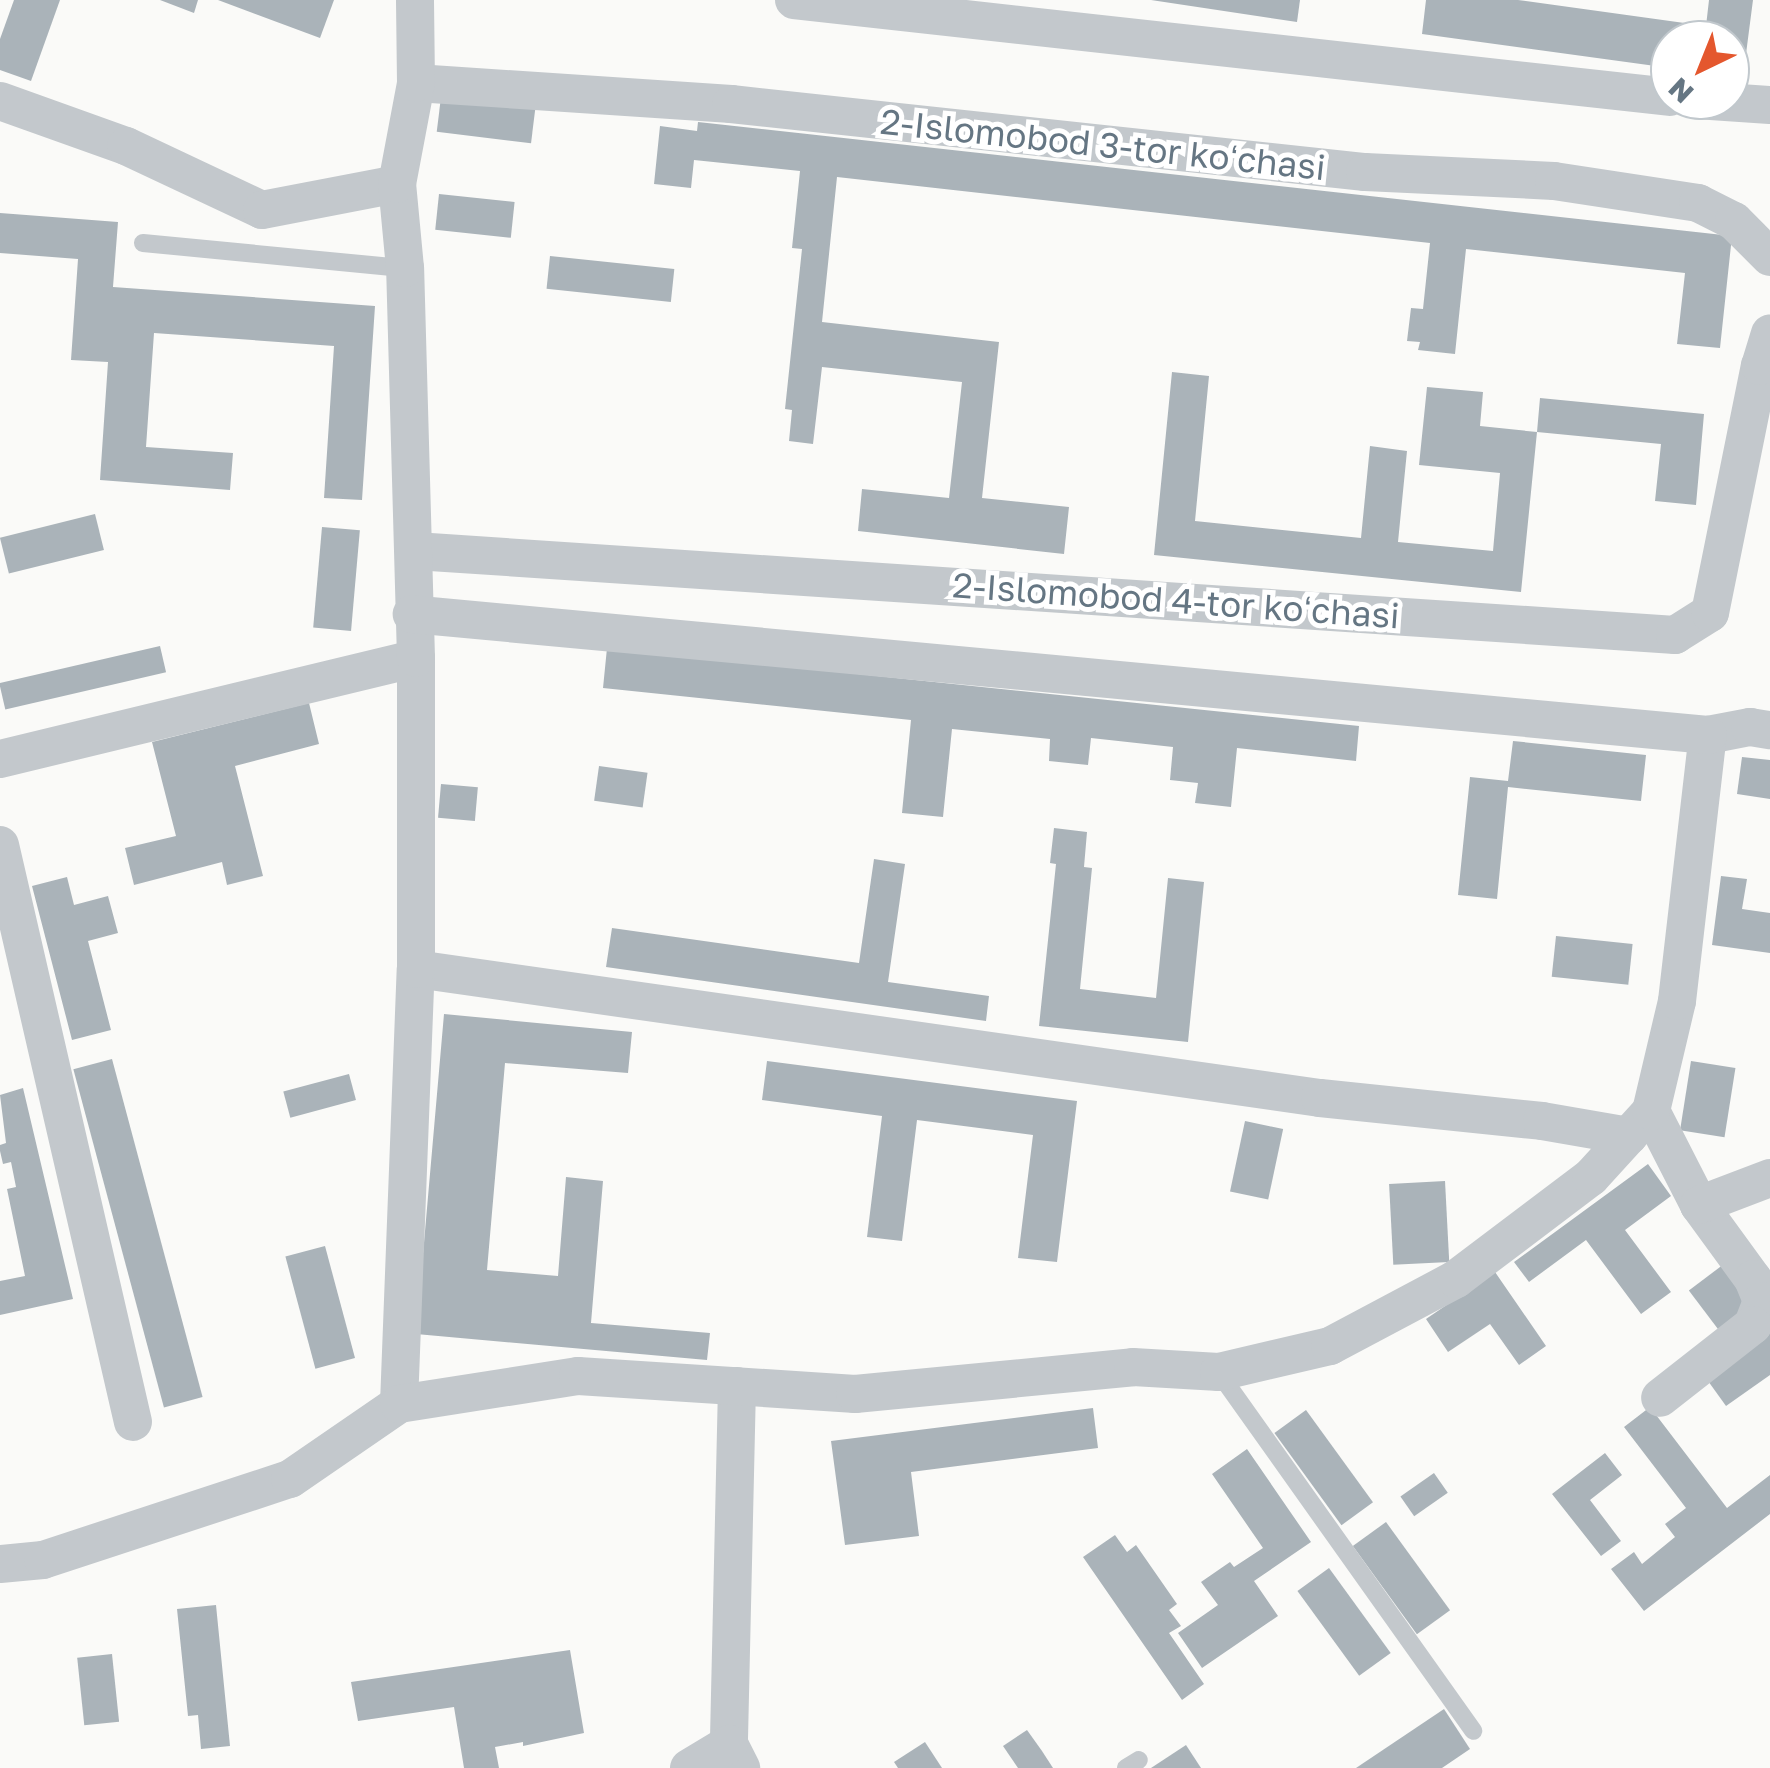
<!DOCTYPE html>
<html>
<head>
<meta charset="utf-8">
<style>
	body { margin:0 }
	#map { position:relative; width:1770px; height:1768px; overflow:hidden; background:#fafaf8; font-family:"Golos Text",sans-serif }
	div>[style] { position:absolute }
	.building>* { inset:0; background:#aab3b9; transform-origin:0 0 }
	.lane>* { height:18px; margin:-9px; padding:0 9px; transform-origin:9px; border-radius:9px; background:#c3c8cc }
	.street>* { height:38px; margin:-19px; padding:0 19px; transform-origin:19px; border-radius:19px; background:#c3c8cc }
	span { translate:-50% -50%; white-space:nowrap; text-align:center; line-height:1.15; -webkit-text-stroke:10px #fff; paint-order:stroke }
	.street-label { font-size:35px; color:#657683 }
	.north { position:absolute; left:1650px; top:20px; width:100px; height:100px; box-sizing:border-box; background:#fff; border:2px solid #c1c8cd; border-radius:50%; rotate:223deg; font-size:28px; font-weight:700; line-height:40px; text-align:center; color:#657683 }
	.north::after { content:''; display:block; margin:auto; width:35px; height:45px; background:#e4572e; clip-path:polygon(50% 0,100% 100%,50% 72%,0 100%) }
</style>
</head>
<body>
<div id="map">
	<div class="building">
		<div style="clip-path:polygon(14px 0,60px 0,31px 81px,0 70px,0 39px)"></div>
		<div style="clip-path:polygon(160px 0,198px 0,194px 13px)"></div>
		<div style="clip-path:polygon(218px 0,334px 0,320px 38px)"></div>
		<div style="clip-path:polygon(1151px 0,1300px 0,1297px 22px)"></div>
		<div style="clip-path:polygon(1426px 0,1518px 0,1706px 26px,1709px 0,1753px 0,1743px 77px,1730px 75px,1730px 40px,1670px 40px,1670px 68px,1422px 34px)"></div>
		<div style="left:441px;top:97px;width:95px;height:35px;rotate:7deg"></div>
		<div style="clip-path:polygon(698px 122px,1732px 236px,1720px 348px,1677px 344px,1685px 273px,1466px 249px,1455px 354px,1418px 350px,1420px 342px,1407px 341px,1411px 308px,1423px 309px,1430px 243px,837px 177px,822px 322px,999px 342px,982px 498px,1069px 507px,1064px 554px,858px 531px,862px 489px,949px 498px,962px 382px,822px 367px,813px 444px,789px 441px,792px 410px,785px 409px,802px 249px,792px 248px,800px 171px,694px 160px,691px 188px,654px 184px,660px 126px,697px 131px)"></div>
		<div style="left:439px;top:194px;width:76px;height:36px;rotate:6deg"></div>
		<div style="clip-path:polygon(0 213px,118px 222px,113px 287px,375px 306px,362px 500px,324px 498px,334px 346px,154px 333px,146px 447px,233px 453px,230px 490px,100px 480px,108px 362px,71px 360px,78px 259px,0 253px)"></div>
		<div style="left:550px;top:256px;width:125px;height:33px;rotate:6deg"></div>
		<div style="clip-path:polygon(1172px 372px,1209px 376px,1195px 521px,1361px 538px,1370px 446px,1407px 451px,1398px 542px,1493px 551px,1500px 473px,1419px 465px,1427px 387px,1483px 392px,1480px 426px,1537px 432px,1540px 398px,1704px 414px,1696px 505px,1655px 501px,1661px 444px,1537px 432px,1521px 592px,1154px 555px)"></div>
		<div style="left:95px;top:514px;width:37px;height:98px;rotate:76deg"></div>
		<div style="left:322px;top:527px;width:38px;height:101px;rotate:5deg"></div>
		<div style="left:160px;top:646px;width:27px;height:165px;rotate:77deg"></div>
		<div style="clip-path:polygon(607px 648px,1359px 726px,1356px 761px,1237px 748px,1231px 807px,1195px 803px,1198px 783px,1170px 780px,1173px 747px,1091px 738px,1088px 765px,1049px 761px,1050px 739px,952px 729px,943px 817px,902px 813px,911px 720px,603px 688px)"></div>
		<div style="clip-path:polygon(309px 703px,319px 744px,235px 766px,263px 876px,227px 885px,222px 862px,134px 885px,125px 848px,176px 836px,152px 742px)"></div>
		<div style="clip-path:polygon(1513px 741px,1646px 755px,1641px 801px,1508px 787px,1497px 899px,1458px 895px,1470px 777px,1508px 781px)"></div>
		<div style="clip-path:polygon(1742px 757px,1770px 760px,1770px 799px,1737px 794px)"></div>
		<div style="left:599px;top:766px;width:49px;height:35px;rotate:8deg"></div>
		<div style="left:441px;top:784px;width:37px;height:34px;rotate:5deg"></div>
		<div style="clip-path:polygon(1054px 828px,1087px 832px,1084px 867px,1092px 868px,1080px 989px,1156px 998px,1168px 878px,1204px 882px,1188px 1042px,1039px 1026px,1056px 864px,1050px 863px)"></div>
		<div style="clip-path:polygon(874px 859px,905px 864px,888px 982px,989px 996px,986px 1021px,606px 967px,612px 928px,859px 963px)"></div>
		<div style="clip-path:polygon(1721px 876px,1747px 879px,1742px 909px,1770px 913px,1770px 953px,1712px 945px)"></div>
		<div style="clip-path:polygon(67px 877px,74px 905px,108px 896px,118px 933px,88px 941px,111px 1030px,72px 1040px,32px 886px)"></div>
		<div style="left:1556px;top:936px;width:77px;height:41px;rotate:6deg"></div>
		<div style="clip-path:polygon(444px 1014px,632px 1032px,628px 1073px,505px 1063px,487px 1270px,558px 1276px,566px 1177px,603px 1181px,591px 1323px,710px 1333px,707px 1360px,416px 1334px)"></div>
		<div style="left:112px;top:1059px;width:350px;height:40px;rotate:75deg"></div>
		<div style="clip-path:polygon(767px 1061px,1077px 1101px,1057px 1262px,1018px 1258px,1033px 1135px,917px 1120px,902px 1241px,867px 1237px,882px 1116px,762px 1100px)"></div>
		<div style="left:1691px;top:1061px;width:45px;height:70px;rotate:9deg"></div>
		<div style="left:349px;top:1074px;width:27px;height:68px;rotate:75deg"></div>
		<div style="clip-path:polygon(23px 1088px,73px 1299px,0 1315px,0 1281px,25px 1276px,7px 1189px,16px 1187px,11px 1162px,3px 1164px,0 1151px,0 1145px,6px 1143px,0 1095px)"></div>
		<div style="left:1245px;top:1121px;width:39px;height:72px;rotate:12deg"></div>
		<div style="clip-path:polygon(1648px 1164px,1671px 1196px,1625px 1230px,1671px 1292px,1641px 1314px,1586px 1240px,1529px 1282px,1514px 1262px)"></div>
		<div style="left:1445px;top:1181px;width:81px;height:56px;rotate:87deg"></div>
		<div style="left:325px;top:1246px;width:116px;height:41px;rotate:75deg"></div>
		<div style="left:1724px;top:1264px;width:54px;height:44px;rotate:53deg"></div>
		<div style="clip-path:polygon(1495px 1272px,1546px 1346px,1519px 1365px,1490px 1324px,1448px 1352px,1426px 1319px)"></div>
		<div style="clip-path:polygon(1770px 1326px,1770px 1375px,1726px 1406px,1703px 1374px)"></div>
		<div style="clip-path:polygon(1650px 1407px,1727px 1508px,1770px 1475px,1770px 1514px,1644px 1611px,1611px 1569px,1634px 1552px,1642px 1564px,1675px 1537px,1665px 1524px,1686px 1508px,1624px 1427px)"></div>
		<div style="clip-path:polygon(1093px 1408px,1098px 1448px,911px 1472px,919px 1536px,845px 1545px,831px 1441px)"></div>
		<div style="left:1306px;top:1410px;width:114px;height:39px;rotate:54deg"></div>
		<div style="clip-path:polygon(1247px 1449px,1311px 1542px,1254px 1581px,1278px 1616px,1202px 1668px,1178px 1633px,1218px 1605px,1201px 1582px,1230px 1562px,1234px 1567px,1263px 1548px,1212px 1474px)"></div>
		<div style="clip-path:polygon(1605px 1453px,1622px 1475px,1590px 1500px,1621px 1541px,1601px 1556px,1552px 1494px)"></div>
		<div style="left:1434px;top:1473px;width:24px;height:41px;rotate:55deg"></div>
		<div style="left:1386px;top:1522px;width:109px;height:41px;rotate:54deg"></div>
		<div style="clip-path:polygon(1115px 1535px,1127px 1552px,1136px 1545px,1177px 1604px,1169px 1610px,1181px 1626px,1169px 1633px,1204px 1684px,1182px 1700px,1083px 1557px)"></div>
		<div style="left:1329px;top:1568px;width:105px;height:39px;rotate:54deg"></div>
		<div style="clip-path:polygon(216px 1605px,230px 1746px,201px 1749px,198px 1715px,188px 1716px,177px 1609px)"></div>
		<div style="clip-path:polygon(570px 1650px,584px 1733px,523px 1746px,523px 1742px,495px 1747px,499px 1768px,464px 1768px,454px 1707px,358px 1721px,351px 1682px)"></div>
		<div style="left:112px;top:1654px;width:68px;height:35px;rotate:84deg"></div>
		<div style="clip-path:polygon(1444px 1709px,1470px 1749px,1442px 1768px,1356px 1768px)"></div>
		<div style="clip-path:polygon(1027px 1730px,1042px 1751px,1053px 1768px,1018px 1768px,1003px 1746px)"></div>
		<div style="clip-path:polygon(925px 1742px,942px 1768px,898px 1768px,894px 1762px)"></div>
		<div style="clip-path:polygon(1186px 1745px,1201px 1768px,1151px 1768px)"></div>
	</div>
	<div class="lane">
		<div style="left:143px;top:243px;width:263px;rotate:5.5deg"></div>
		<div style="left:1219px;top:1373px;width:439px;rotate:54.6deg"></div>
		<div style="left:1126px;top:1768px;width:15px;rotate:-32deg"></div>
	</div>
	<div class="street">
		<div style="left:794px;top:0;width:881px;rotate:6.32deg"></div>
		<div style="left:416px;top:83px;width:316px;rotate:3.8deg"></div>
		<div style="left:731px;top:104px;width:638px;rotate:6.12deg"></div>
		<div style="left:1365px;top:172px;width:189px;rotate:2.7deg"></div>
		<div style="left:1554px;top:181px;width:146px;rotate:8.7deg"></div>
		<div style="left:1698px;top:203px;width:40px;rotate:26.6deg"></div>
		<div style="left:1734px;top:221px;width:51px;rotate:45deg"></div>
		<div style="left:1696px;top:100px;width:74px;rotate:3.9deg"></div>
		<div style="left:0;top:101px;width:134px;rotate:19.7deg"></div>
		<div style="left:126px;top:146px;width:150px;rotate:25.2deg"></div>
		<div style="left:262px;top:210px;width:137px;rotate:-10.9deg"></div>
		<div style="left:415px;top:551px;width:1263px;rotate:3.81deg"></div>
		<div style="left:1675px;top:635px;width:41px;rotate:-32.2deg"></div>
		<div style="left:1710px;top:613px;width:252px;rotate:-78.6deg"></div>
		<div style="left:1760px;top:366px;width:34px;rotate:-73deg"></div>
		<div style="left:1708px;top:735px;width:43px;rotate:-10.8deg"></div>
		<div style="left:1750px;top:727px;width:20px;rotate:9deg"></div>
		<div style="left:0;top:759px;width:428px;rotate:-13.6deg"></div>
		<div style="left:0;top:845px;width:592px;rotate:77.02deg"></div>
		<div style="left:416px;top:969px;width:913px;rotate:8.12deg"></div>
		<div style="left:1320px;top:1098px;width:223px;rotate:5.9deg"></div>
		<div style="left:1542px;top:1121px;width:88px;rotate:9.8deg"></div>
		<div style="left:1651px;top:1111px;width:106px;rotate:62.9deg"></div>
		<div style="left:1699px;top:1205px;width:92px;rotate:53.9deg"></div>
		<div style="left:1753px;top:1279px;width:24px;rotate:68deg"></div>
		<div style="left:1762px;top:1301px;width:26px;rotate:111deg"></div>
		<div style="left:1753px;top:1325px;width:118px;rotate:141.9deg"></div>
		<div style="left:1699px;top:1205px;width:76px;rotate:-20.8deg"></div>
		<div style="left:737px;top:1386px;width:358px;rotate:91.3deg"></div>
		<div style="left:729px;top:1744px;width:27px;rotate:63deg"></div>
		<div style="left:399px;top:1404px;width:435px;rotate:-87.8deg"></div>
		<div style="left:416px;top:969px;width:311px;rotate:-90deg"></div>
		<div style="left:416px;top:658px;width:390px;rotate:-91.6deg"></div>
		<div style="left:405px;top:268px;width:84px;rotate:-95.4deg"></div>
		<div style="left:397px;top:184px;width:103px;rotate:-79.3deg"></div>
		<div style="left:416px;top:83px;width:83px;rotate:-90.7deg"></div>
		<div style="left:0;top:1564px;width:43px;rotate:-5.3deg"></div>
		<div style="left:43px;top:1560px;width:260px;rotate:-18.2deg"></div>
		<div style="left:290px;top:1479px;width:132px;rotate:-34.5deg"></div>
		<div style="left:399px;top:1404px;width:181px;rotate:-8.9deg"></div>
		<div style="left:578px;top:1376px;width:278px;rotate:3.7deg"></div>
		<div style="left:855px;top:1394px;width:279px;rotate:-5.5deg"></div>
		<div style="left:1133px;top:1367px;width:86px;rotate:3.3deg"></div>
		<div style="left:1219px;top:1372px;width:114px;rotate:-13.2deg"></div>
		<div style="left:1330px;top:1346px;width:143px;rotate:-28deg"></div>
		<div style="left:1456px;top:1279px;width:169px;rotate:-37.1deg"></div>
		<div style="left:1591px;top:1177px;width:89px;rotate:-47.7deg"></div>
		<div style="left:1651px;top:1111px;width:113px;rotate:-76.7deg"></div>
		<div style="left:1677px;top:1001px;width:268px;rotate:-83.4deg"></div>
		<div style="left:1708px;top:735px;width:1302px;rotate:-174.67deg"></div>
		<div style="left:689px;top:1768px;width:47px;rotate:-31deg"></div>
	</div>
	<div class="street-label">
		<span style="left:1103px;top:144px;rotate:6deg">2-Islomobod 3-tor koʻchasi</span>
		<span style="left:1176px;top:600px;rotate:4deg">2-Islomobod 4-tor koʻchasi</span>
	</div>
	<div class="north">N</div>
</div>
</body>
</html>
